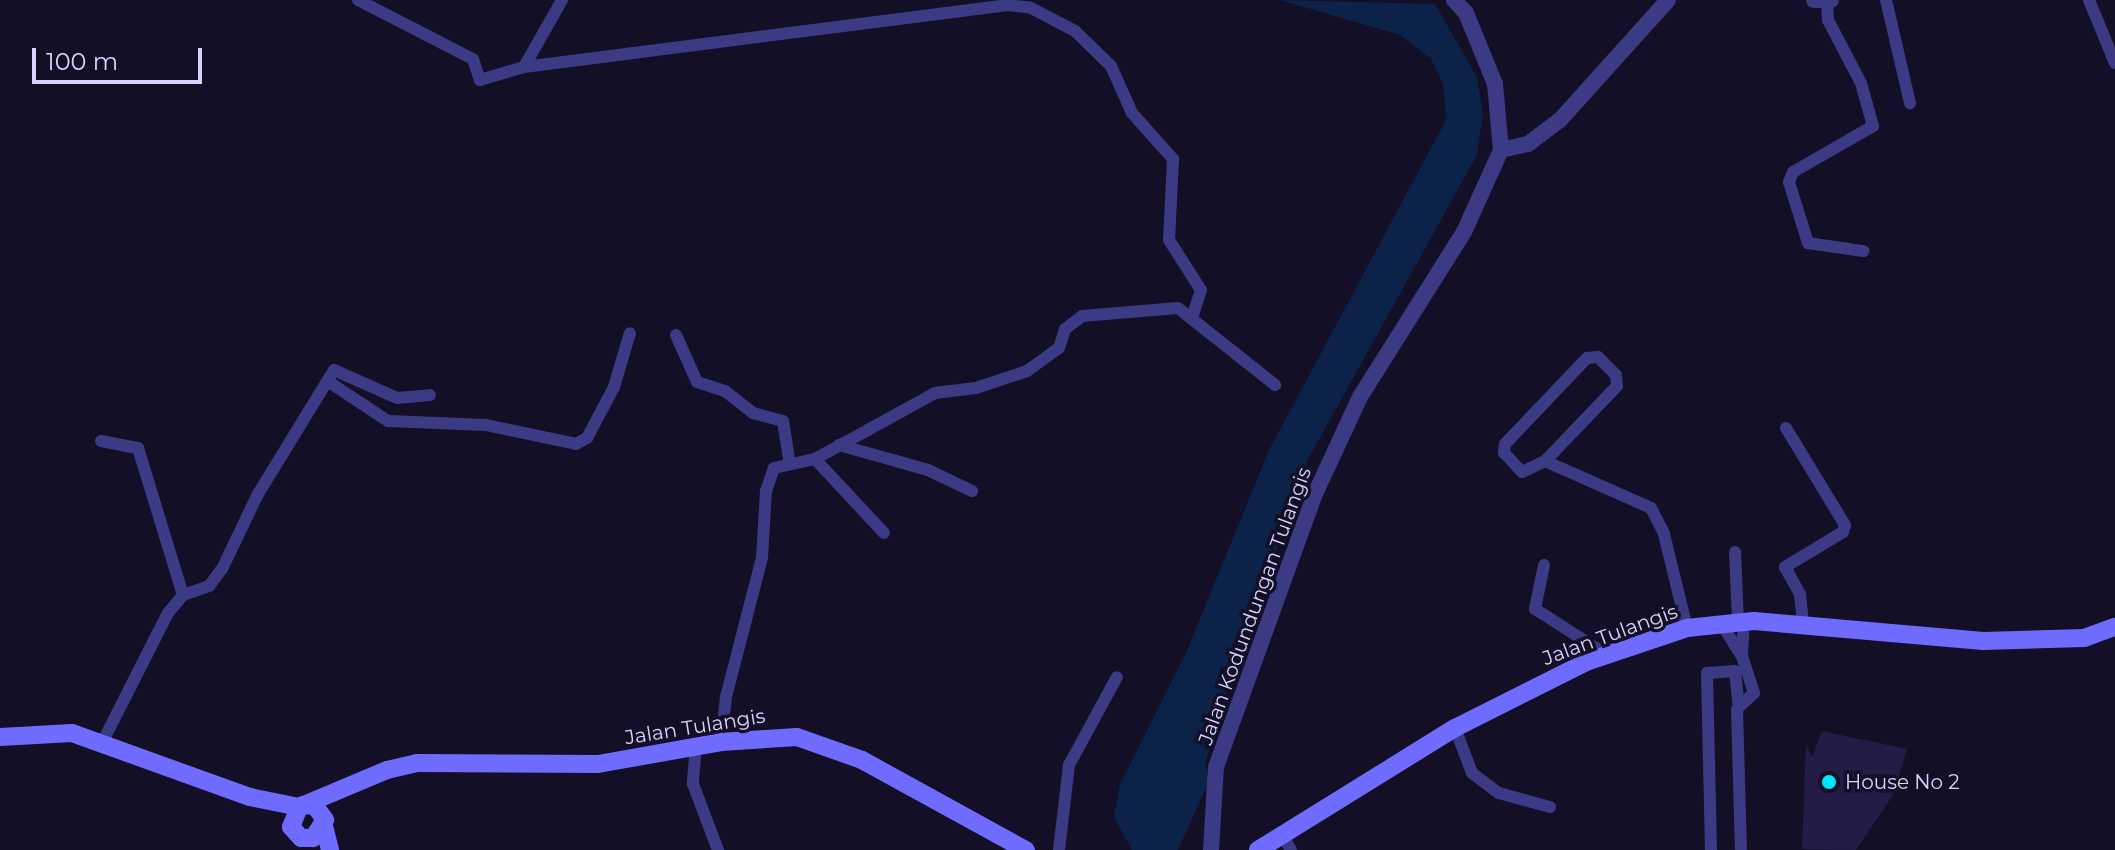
<!DOCTYPE html>
<html>
<head>
<meta charset="utf-8">
<style>
	body { margin:0 }
	#map { position:relative; width:2115px; height:850px; overflow:hidden; background:#130f26; font-family:Montserrat,sans-serif }
	div>[style] { position:absolute }
	.water>* { inset:0; background:#0c2248 }
	.building>* { inset:0; background:#241b47 }
	.minor>* { height:12px; margin:-6px; padding:0 6px; transform-origin:6px; border-radius:6px; background:#3d3a85 }
	.tertiary>* { height:16px; margin:-8px; padding:0 8px; transform-origin:8px; border-radius:8px; background:#3d3a85 }
	.secondary>* { height:18px; margin:-9px; padding:0 9px; transform-origin:9px; border-radius:9px; background:#6f6bff }
	.dots>* { width:22px; height:22px; translate:-50% -50%; box-sizing:border-box; border:4px solid #130f26; border-radius:50% }
	span { translate:-50% -50%; white-space:nowrap; text-align:center; line-height:1.15; -webkit-text-stroke:7px #130f26; paint-order:stroke }
	.street-label { font-size:20px; color:#d9d4ff }
	.poi-label { font-size:20px; color:#d9d4ff }
	.left { translate:0 -50%; text-align:left }
	.scale { position:absolute; left:32px; top:48px; width:170px; height:36px; box-sizing:border-box; border:4px solid #d9d4ff; border-top:0; padding-left:10px; font-size:24px; line-height:28px; white-space:nowrap; color:#d9d4ff; -webkit-text-stroke:6px #130f26; paint-order:stroke }
</style>
</head>
<body>
<div id="map">
	<div class="water">
		<div style="clip-path:polygon(1280px 0,1435px 4px,1477px 77px,1483px 113px,1477px 155px,1307px 461px,1221px 707px,1205px 765px,1209px 781px,1178px 850px,1132px 850px,1114px 817px,1120px 784px,1186px 653px,1269px 450px,1446px 120px,1443px 84px,1431px 59px,1400px 35px)"></div>
	</div>
	<div class="building">
		<div style="clip-path:polygon(1822px 731px,1907px 749px,1893px 795px,1856px 850px,1802px 849px,1806px 744px,1812px 757px)"></div>
	</div>
	<div class="minor">
		<div style="left:358px;top:0;width:129px;rotate:27.2deg"></div>
		<div style="left:473px;top:59px;width:22px;rotate:72deg"></div>
		<div style="left:480px;top:80px;width:46px;rotate:-16.5deg"></div>
		<div style="left:524px;top:67px;width:488px;rotate:-7.3deg"></div>
		<div style="left:1008px;top:5px;width:23px;rotate:7deg"></div>
		<div style="left:1031px;top:8px;width:50px;rotate:27.6deg"></div>
		<div style="left:1075px;top:31px;width:50px;rotate:44.2deg"></div>
		<div style="left:1111px;top:66px;width:51px;rotate:65.9deg"></div>
		<div style="left:1132px;top:113px;width:62px;rotate:48.3deg"></div>
		<div style="left:1173px;top:159px;width:81px;rotate:92.8deg"></div>
		<div style="left:1169px;top:240px;width:59px;rotate:57.4deg"></div>
		<div style="left:1201px;top:290px;width:25px;rotate:108deg"></div>
		<div style="left:1886px;top:0;width:106px;rotate:76.9deg"></div>
		<div style="left:2089px;top:0;width:68px;rotate:67.6deg"></div>
		<div style="left:1827px;top:2px;width:18px;rotate:87deg"></div>
		<div style="left:1828px;top:20px;width:71px;rotate:62.4deg"></div>
		<div style="left:1861px;top:83px;width:45px;rotate:74.4deg"></div>
		<div style="left:1873px;top:126px;width:92px;rotate:150.1deg"></div>
		<div style="left:1793px;top:172px;width:11px;rotate:112deg"></div>
		<div style="left:1789px;top:182px;width:64px;rotate:72.7deg"></div>
		<div style="left:1808px;top:243px;width:56px;rotate:8.3deg"></div>
		<div style="left:524px;top:67px;width:77px;rotate:-60.4deg"></div>
		<div style="left:676px;top:335px;width:51px;rotate:65.9deg"></div>
		<div style="left:697px;top:382px;width:29px;rotate:18deg"></div>
		<div style="left:725px;top:391px;width:36px;rotate:38deg"></div>
		<div style="left:753px;top:413px;width:31px;rotate:15deg"></div>
		<div style="left:783px;top:421px;width:39px;rotate:81deg"></div>
		<div style="left:1598px;top:357px;width:25px;rotate:45deg"></div>
		<div style="left:1616px;top:375px;width:11px;rotate:85deg"></div>
		<div style="left:1617px;top:386px;width:104px;rotate:133.8deg"></div>
		<div style="left:1545px;top:461px;width:25px;rotate:154deg"></div>
		<div style="left:1522px;top:472px;width:26px;rotate:-133deg"></div>
		<div style="left:1504px;top:453px;width:9px;rotate:-84deg"></div>
		<div style="left:1505px;top:444px;width:119px;rotate:-46.4deg"></div>
		<div style="left:1587px;top:358px;width:11px;rotate:-5deg"></div>
		<div style="left:329px;top:382px;width:71px;rotate:33.5deg"></div>
		<div style="left:388px;top:421px;width:98px;rotate:2.3deg"></div>
		<div style="left:486px;top:425px;width:92px;rotate:11.9deg"></div>
		<div style="left:576px;top:444px;width:13px;rotate:-29deg"></div>
		<div style="left:587px;top:438px;width:58px;rotate:-62.1deg"></div>
		<div style="left:614px;top:387px;width:56px;rotate:-73.5deg"></div>
		<div style="left:1786px;top:428px;width:114px;rotate:58.7deg"></div>
		<div style="left:1845px;top:525px;width:7px;rotate:106deg"></div>
		<div style="left:1843px;top:532px;width:68px;rotate:148.9deg"></div>
		<div style="left:1785px;top:567px;width:31px;rotate:61deg"></div>
		<div style="left:1800px;top:594px;width:30px;rotate:84deg"></div>
		<div style="left:101px;top:441px;width:38px;rotate:11deg"></div>
		<div style="left:138px;top:448px;width:154px;rotate:73deg"></div>
		<div style="left:839px;top:445px;width:92px;rotate:15.7deg"></div>
		<div style="left:928px;top:470px;width:49px;rotate:25.5deg"></div>
		<div style="left:815px;top:459px;width:101px;rotate:47deg"></div>
		<div style="left:1545px;top:461px;width:116px;rotate:23.9deg"></div>
		<div style="left:1651px;top:508px;width:29px;rotate:63deg"></div>
		<div style="left:1664px;top:534px;width:97px;rotate:76.3deg"></div>
		<div style="left:1735px;top:552px;width:70px;rotate:87.5deg"></div>
		<div style="left:1544px;top:565px;width:45px;rotate:101.6deg"></div>
		<div style="left:1535px;top:609px;width:85px;rotate:32.6deg"></div>
		<div style="left:1721px;top:623px;width:39px;rotate:58deg"></div>
		<div style="left:1742px;top:656px;width:39px;rotate:72deg"></div>
		<div style="left:1754px;top:693px;width:23px;rotate:137deg"></div>
		<div style="left:1737px;top:709px;width:141px;rotate:88.4deg"></div>
		<div style="left:1742px;top:656px;width:35px;rotate:-87deg"></div>
		<div style="left:1455px;top:728px;width:48px;rotate:69.3deg"></div>
		<div style="left:1472px;top:773px;width:34px;rotate:37deg"></div>
		<div style="left:1499px;top:793px;width:53px;rotate:15.4deg"></div>
		<div style="left:721px;top:742px;width:45px;rotate:-83.7deg"></div>
		<div style="left:726px;top:697px;width:144px;rotate:-75.5deg"></div>
		<div style="left:762px;top:558px;width:67px;rotate:-86.6deg"></div>
		<div style="left:766px;top:491px;width:24px;rotate:-71deg"></div>
		<div style="left:774px;top:468px;width:42px;rotate:-12.4deg"></div>
		<div style="left:815px;top:459px;width:137px;rotate:-28.8deg"></div>
		<div style="left:935px;top:393px;width:41px;rotate:-7deg"></div>
		<div style="left:976px;top:388px;width:54px;rotate:-18.4deg"></div>
		<div style="left:1027px;top:371px;width:39px;rotate:-36deg"></div>
		<div style="left:1059px;top:348px;width:20px;rotate:-72deg"></div>
		<div style="left:1065px;top:329px;width:21px;rotate:-37deg"></div>
		<div style="left:1082px;top:316px;width:96px;rotate:-4.8deg"></div>
		<div style="left:1178px;top:308px;width:124px;rotate:38.4deg"></div>
		<div style="left:102px;top:743px;width:146px;rotate:-63.1deg"></div>
		<div style="left:168px;top:613px;width:23px;rotate:-50deg"></div>
		<div style="left:183px;top:595px;width:28px;rotate:-19deg"></div>
		<div style="left:209px;top:586px;width:21px;rotate:-53deg"></div>
		<div style="left:222px;top:569px;width:83px;rotate:-64.4deg"></div>
		<div style="left:258px;top:494px;width:145px;rotate:-58.5deg"></div>
		<div style="left:334px;top:370px;width:69px;rotate:24deg"></div>
		<div style="left:397px;top:398px;width:33px;rotate:-5deg"></div>
		<div style="left:696px;top:746px;width:38px;rotate:95deg"></div>
		<div style="left:693px;top:784px;width:71px;rotate:69.3deg"></div>
		<div style="left:1282px;top:835px;width:17px;rotate:59deg"></div>
		<div style="left:1059px;top:850px;width:86px;rotate:-83.3deg"></div>
		<div style="left:1069px;top:765px;width:100px;rotate:-61.4deg"></div>
		<div style="left:1711px;top:850px;width:177px;rotate:-91.3deg"></div>
		<div style="left:1707px;top:673px;width:28px;rotate:-4deg"></div>
		<div style="left:1735px;top:671px;width:31px;rotate:84deg"></div>
	</div>
	<div class="tertiary">
		<div style="left:1814px;top:0;width:17px"></div>
		<div style="left:1501px;top:150px;width:28px;rotate:-13deg"></div>
		<div style="left:1528px;top:144px;width:40px;rotate:-37deg"></div>
		<div style="left:1560px;top:120px;width:161px;rotate:-48deg"></div>
		<div style="left:1211px;top:850px;width:83px;rotate:-86.6deg"></div>
		<div style="left:1216px;top:767px;width:290px;rotate:-70.1deg"></div>
		<div style="left:1315px;top:494px;width:107px;rotate:-65.1deg"></div>
		<div style="left:1360px;top:397px;width:195px;rotate:-57.8deg"></div>
		<div style="left:1464px;top:232px;width:90px;rotate:-65.7deg"></div>
		<div style="left:1501px;top:150px;width:66px;rotate:-95.2deg"></div>
		<div style="left:1495px;top:84px;width:77px;rotate:-112.2deg"></div>
		<div style="left:1466px;top:13px;width:18px;rotate:-133deg"></div>
	</div>
	<div class="secondary">
		<div style="left:0;top:737px;width:72px;rotate:-3.2deg"></div>
		<div style="left:72px;top:733px;width:189px;rotate:19.8deg"></div>
		<div style="left:250px;top:797px;width:50px;rotate:11.5deg"></div>
		<div style="left:303px;top:805px;width:12px;rotate:5deg"></div>
		<div style="left:315px;top:806px;width:17px;rotate:54deg"></div>
		<div style="left:325px;top:820px;width:22px;rotate:124deg"></div>
		<div style="left:313px;top:838px;width:12px;rotate:180deg"></div>
		<div style="left:301px;top:838px;width:15px;rotate:-132deg"></div>
		<div style="left:291px;top:827px;width:22px;rotate:-68deg"></div>
		<div style="left:299px;top:807px;width:95px;rotate:-22.8deg"></div>
		<div style="left:387px;top:770px;width:31px;rotate:-13deg"></div>
		<div style="left:417px;top:763px;width:181px;rotate:0.3deg"></div>
		<div style="left:598px;top:764px;width:125px;rotate:-10.1deg"></div>
		<div style="left:721px;top:742px;width:76px;rotate:-3.8deg"></div>
		<div style="left:797px;top:737px;width:69px;rotate:19.5deg"></div>
		<div style="left:862px;top:760px;width:187px;rotate:28.8deg"></div>
		<div style="left:324px;top:826px;width:25px;rotate:76deg"></div>
		<div style="left:1258px;top:850px;width:232px;rotate:-31.8deg"></div>
		<div style="left:1455px;top:728px;width:147px;rotate:-26.7deg"></div>
		<div style="left:1586px;top:662px;width:107px;rotate:-18.6deg"></div>
		<div style="left:1687px;top:628px;width:67px;rotate:-6deg"></div>
		<div style="left:1754px;top:621px;width:230px;rotate:5deg"></div>
		<div style="left:1983px;top:641px;width:101px;rotate:-1.7deg"></div>
		<div style="left:2084px;top:638px;width:33px;rotate:-20deg"></div>
	</div>
	<div class="dots">
		<div style="left:1829px;top:782px;background:#00e5ff"></div>
	</div>
	<div class="street-label">
		<span style="left:1255px;top:606px;rotate:-70deg">Jalan Kodundungan Tulangis</span>
		<span style="left:1610px;top:635px;rotate:-20deg">Jalan Tulangis</span>
		<span style="left:695px;top:727px;rotate:-9deg">Jalan Tulangis</span>
	</div>
	<div class="poi-label">
		<span class="left" style="left:1845px;top:782px">House No 2</span>
	</div>
	<div class="scale">100 m</div>
</div>
</body>
</html>
